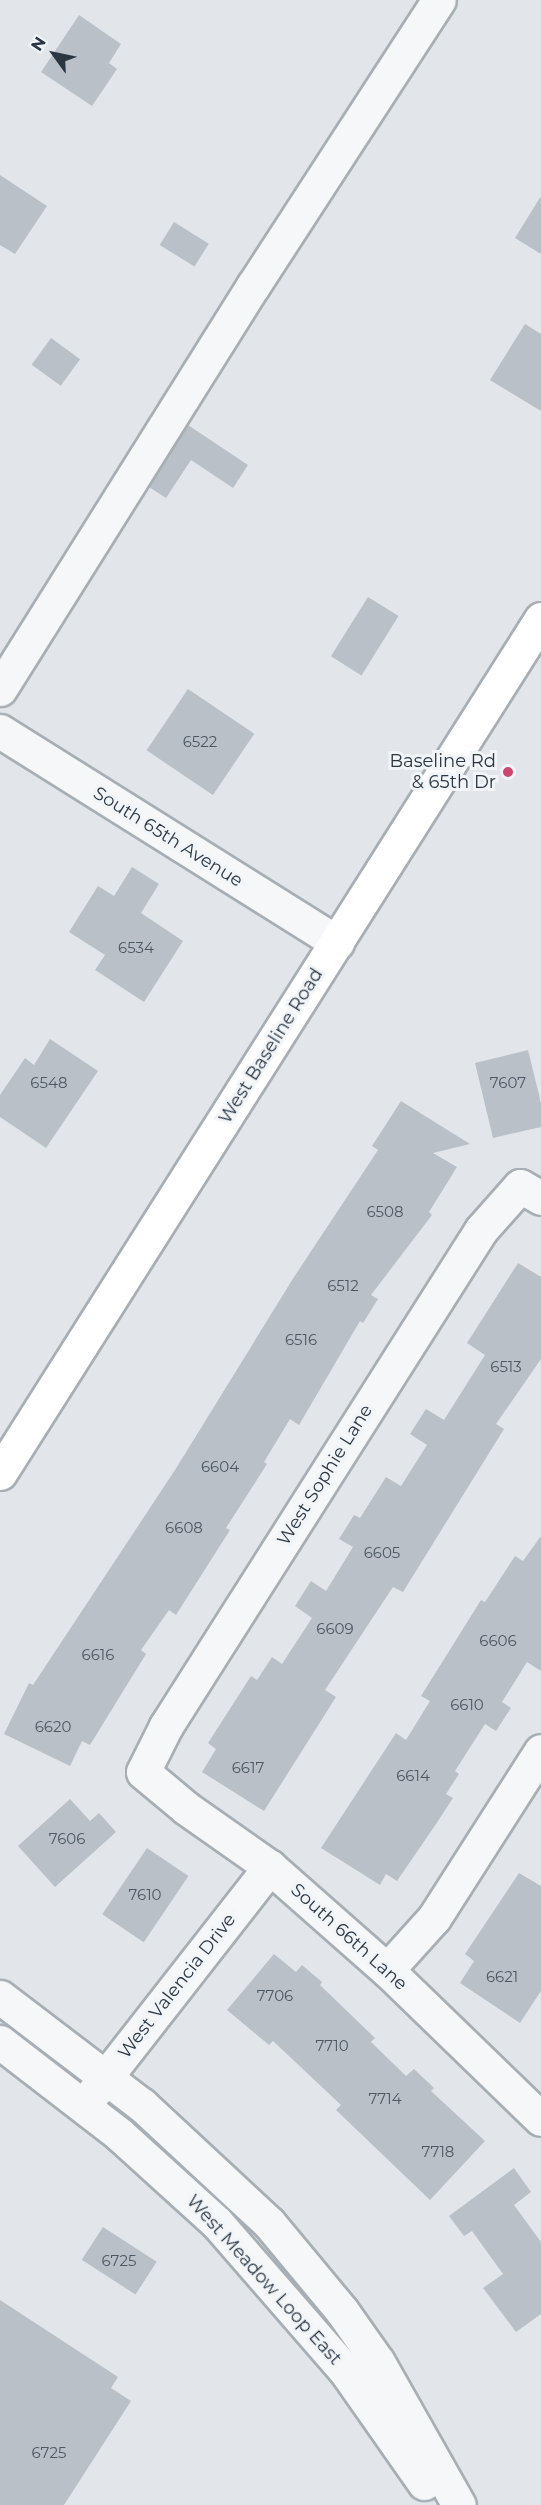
<!DOCTYPE html>
<html>
<head>
<meta charset="utf-8">
<style>
	body { margin:0 }
	#map { position:relative; width:541px; height:2505px; overflow:hidden; background:#e2e6ea; font-family:Montserrat,sans-serif }
	div>[style] { position:absolute }
	.building>* { inset:0; background:#b9c0c7; transform-origin:0 0 }
	.roads { filter:drop-shadow(2px 0 #a7aeb4) drop-shadow(-2px 0 #a7aeb4) drop-shadow(0 2px #a7aeb4) drop-shadow(0 -2px #a7aeb4) }
	.minor>* { height:33px; margin:-16.5px; padding:0 16.5px; transform-origin:16.5px; border-radius:16.5px; background:#f5f7f8 }
	.major>* { height:33px; margin:-16.5px; padding:0 16.5px; transform-origin:16.5px; border-radius:16.5px; background:#fff }
	.dots>* { width:16px; height:16px; translate:-50% -50%; box-sizing:border-box; border:3px solid #f2f5f8; border-radius:50% }
	span { translate:-50% -50%; white-space:nowrap; text-align:center; line-height:1.15; -webkit-text-stroke:6px #f2f5f8; paint-order:stroke }
	.number-label { font-size:15px; color:#4e5863 }
	.number-label span { -webkit-text-stroke-width:0 }
	.poi-label { font-size:18px; color:#2a3642 }
	.right { translate:-100% -50%; text-align:right }
	.street-label { font-size:18px; color:#2a3642 }
	.north { position:absolute; left:24px; top:24px; width:60px; height:60px; -webkit-text-stroke:4px #f2f5f8; paint-order:stroke; rotate:303deg; font-size:16px; font-weight:700; line-height:24px; text-align:center; color:#2a3642 }
	.north::after { content:''; display:block; margin:auto; width:21px; height:27px; background:#2a3642; clip-path:polygon(50% 0,100% 100%,50% 72%,0 100%) }
</style>
</head>
<body>
<div id="map">
	<div class="building">
		<div style="clip-path:polygon(79px 15px,121px 44px,109px 63px,117px 69px,92px 106px,41px 72px)"></div>
		<div style="clip-path:polygon(0 175px,47px 206px,15px 254px,0 245px)"></div>
		<div style="clip-path:polygon(541px 196px,541px 254px,515px 238px)"></div>
		<div style="left:174px;top:222px;width:41px;height:27px;rotate:32deg"></div>
		<div style="clip-path:polygon(525px 324px,541px 334px,541px 411px,490px 380px)"></div>
		<div style="left:51px;top:338px;width:36px;height:33px;rotate:36deg"></div>
		<div style="clip-path:polygon(188px 425px,248px 465px,233px 488px,191px 460px,166px 498px,149px 487px)"></div>
		<div style="left:368px;top:597px;width:36px;height:70px;rotate:32deg"></div>
		<div style="left:188px;top:689px;width:80px;height:74px;rotate:34deg"></div>
		<div style="clip-path:polygon(132px 867px,159px 884px,141px 913px,183px 941px,144px 1002px,95px 970px,105px 955px,69px 932px,98px 886px,114px 896px)"></div>
		<div style="clip-path:polygon(50px 1039px,98px 1071px,46px 1148px,0 1117px,0 1095px,25px 1058px,34px 1065px)"></div>
		<div style="clip-path:polygon(528px 1050px,541px 1103px,541px 1127px,493px 1138px,475px 1063px)"></div>
		<div style="clip-path:polygon(401px 1101px,470px 1144px,433px 1153px,457px 1167px,429px 1212px,432px 1215px,371px 1295px,378px 1299px,363px 1323px,360px 1321px,299px 1425px,290px 1419px,264px 1462px,267px 1464px,226px 1528px,230px 1530px,176px 1615px,169px 1610px,141px 1650px,146px 1654px,90px 1745px,82px 1741px,70px 1766px,4px 1734px,29px 1683px,33px 1685px,175px 1470px,294px 1277px,378px 1150px,372px 1146px)"></div>
		<div style="clip-path:polygon(518px 1263px,541px 1277px,541px 1359px,496px 1424px,504px 1429px,403px 1592px,393px 1587px,325px 1690px,336px 1697px,264px 1811px,202px 1772px,216px 1749px,208px 1743px,251px 1676px,257px 1680px,272px 1657px,282px 1664px,312px 1618px,295px 1606px,311px 1581px,326px 1591px,353px 1547px,339px 1539px,354px 1515px,360px 1518px,386px 1477px,401px 1486px,427px 1445px,410px 1434px,426px 1409px,444px 1420px,485px 1355px,467px 1343px)"></div>
		<div style="clip-path:polygon(541px 1536px,541px 1671px,527px 1662px,502px 1702px,511px 1708px,496px 1731px,485px 1724px,455px 1771px,459px 1774px,446px 1794px,453px 1798px,436px 1824px,397px 1881px,386px 1874px,380px 1885px,321px 1848px,396px 1733px,406px 1740px,430px 1701px,421px 1696px,481px 1600px,485px 1602px,515px 1556px,523px 1561px)"></div>
		<div style="clip-path:polygon(70px 1799px,90px 1821px,99px 1813px,116px 1832px,55px 1887px,18px 1846px)"></div>
		<div style="left:147px;top:1848px;width:50px;height:80px;rotate:34deg"></div>
		<div style="clip-path:polygon(519px 1873px,541px 1886px,541px 1991px,520px 2023px,460px 1983px,474px 1961px,465px 1954px)"></div>
		<div style="clip-path:polygon(274px 1954px,296px 1972px,302px 1965px,322px 1982px,320px 1985px,375px 2038px,371px 2042px,406px 2076px,414px 2069px,434px 2088px,431px 2091px,485px 2141px,430px 2200px,336px 2110px,341px 2105px,273px 2041px,269px 2045px,227px 2010px)"></div>
		<div style="clip-path:polygon(514px 2168px,531px 2192px,514px 2205px,541px 2242px,541px 2314px,516px 2332px,483px 2288px,503px 2274px,472px 2231px,464px 2236px,449px 2216px)"></div>
		<div style="left:103px;top:2227px;width:64px;height:39px;rotate:33deg"></div>
		<div style="clip-path:polygon(0 2300px,118px 2377px,111px 2388px,131px 2401px,64px 2505px,0 2505px)"></div>
	</div>
	<div class="roads">
		<div class="minor">
			<div style="left:0;top:689px;width:476px;rotate:-57.9deg"></div>
			<div style="left:253px;top:286px;width:341px;rotate:-57deg"></div>
			<div style="left:0;top:731px;width:398px;rotate:32.1deg"></div>
			<div style="left:541px;top:1198px;width:24px;rotate:-150deg"></div>
			<div style="left:520px;top:1186px;width:59px;rotate:131.6deg"></div>
			<div style="left:481px;top:1230px;width:588px;rotate:122.42deg"></div>
			<div style="left:166px;top:1726px;width:51px;rotate:116.6deg"></div>
			<div style="left:143px;top:1772px;width:56px;rotate:39.9deg"></div>
			<div style="left:186px;top:1808px;width:103px;rotate:35.1deg"></div>
			<div style="left:270px;top:1867px;width:156px;rotate:41.4deg"></div>
			<div style="left:387px;top:1970px;width:214px;rotate:44.1deg"></div>
			<div style="left:387px;top:1970px;width:70px;rotate:-47.9deg"></div>
			<div style="left:434px;top:1918px;width:198px;rotate:-57.4deg"></div>
			<div style="left:0;top:1997px;width:178px;rotate:37.3deg"></div>
			<div style="left:142px;top:2105px;width:173px;rotate:42.9deg"></div>
			<div style="left:269px;top:2223px;width:114px;rotate:50.3deg"></div>
			<div style="left:342px;top:2311px;width:62px;rotate:54.8deg"></div>
			<div style="left:378px;top:2362px;width:164px;rotate:60.5deg"></div>
			<div style="left:0;top:2042px;width:150px;rotate:37.7deg"></div>
			<div style="left:119px;top:2134px;width:132px;rotate:42.2deg"></div>
			<div style="left:217px;top:2223px;width:195px;rotate:49deg"></div>
			<div style="left:345px;top:2370px;width:138px;rotate:55deg"></div>
			<div style="left:94px;top:2092px;width:286px;rotate:-52deg"></div>
		</div>
		<div class="major">
			<div style="left:0;top:1473px;width:1011px;rotate:-57.65deg"></div>
		</div>
	</div>
	<div class="dots">
		<div style="left:508px;top:772px;background:#cf476e"></div>
	</div>
	<div class="number-label">
		<span style="left:200px;top:742px">6522</span>
		<span style="left:136px;top:948px">6534</span>
		<span style="left:49px;top:1083px">6548</span>
		<span style="left:508px;top:1083px">7607</span>
		<span style="left:385px;top:1212px">6508</span>
		<span style="left:343px;top:1286px">6512</span>
		<span style="left:301px;top:1340px">6516</span>
		<span style="left:506px;top:1367px">6513</span>
		<span style="left:220px;top:1467px">6604</span>
		<span style="left:184px;top:1528px">6608</span>
		<span style="left:382px;top:1553px">6605</span>
		<span style="left:335px;top:1629px">6609</span>
		<span style="left:498px;top:1641px">6606</span>
		<span style="left:98px;top:1655px">6616</span>
		<span style="left:467px;top:1705px">6610</span>
		<span style="left:53px;top:1727px">6620</span>
		<span style="left:248px;top:1768px">6617</span>
		<span style="left:413px;top:1776px">6614</span>
		<span style="left:67px;top:1839px">7606</span>
		<span style="left:145px;top:1895px">7610</span>
		<span style="left:502px;top:1977px">6621</span>
		<span style="left:275px;top:1996px">7706</span>
		<span style="left:332px;top:2046px">7710</span>
		<span style="left:385px;top:2099px">7714</span>
		<span style="left:438px;top:2152px">7718</span>
		<span style="left:119px;top:2261px">6725</span>
		<span style="left:49px;top:2453px">6725</span>
	</div>
	<div class="poi-label">
		<span class="right" style="left:496px;top:772px">Baseline Rd<br>&amp; 65th Dr</span>
	</div>
	<div class="street-label">
		<span style="left:168px;top:837px;rotate:32deg">South 65th Avenue</span>
		<span style="left:271px;top:1046px;rotate:-58deg">West Baseline Road</span>
		<span style="left:325px;top:1475px;rotate:-58deg">West Sophie Lane</span>
		<span style="left:349px;top:1937px;rotate:42deg">South 66th Lane</span>
		<span style="left:177px;top:1986px;rotate:-52deg">West Valencia Drive</span>
		<span style="left:264px;top:2280px;rotate:48deg">West Meadow Loop East</span>
	</div>
	<div class="north">N</div>
</div>
</body>
</html>
